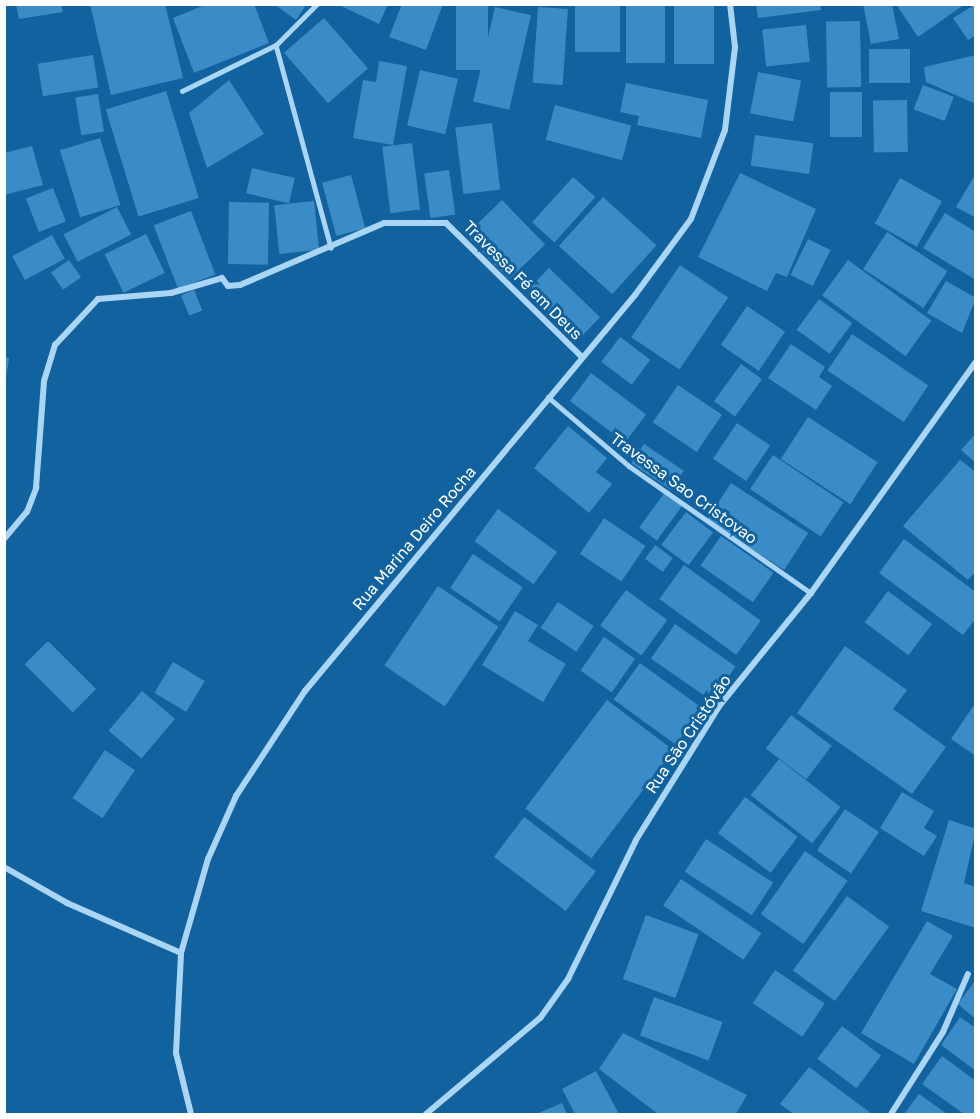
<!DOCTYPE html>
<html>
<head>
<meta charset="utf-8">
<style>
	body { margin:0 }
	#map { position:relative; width:980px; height:1119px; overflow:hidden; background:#12629f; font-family:"Golos Text",sans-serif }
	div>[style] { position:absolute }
	.building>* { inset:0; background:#3b8bc6; transform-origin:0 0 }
	.lane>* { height:4.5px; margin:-2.25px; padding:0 2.25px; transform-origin:2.25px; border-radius:2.25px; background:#aad5f5 }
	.street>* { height:6px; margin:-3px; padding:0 3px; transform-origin:3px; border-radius:3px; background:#aad5f5 }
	span { translate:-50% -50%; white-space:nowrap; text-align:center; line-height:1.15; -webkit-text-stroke:6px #12629f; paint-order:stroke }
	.street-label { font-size:16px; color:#fff }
	.frame { position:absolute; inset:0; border:6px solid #fff; pointer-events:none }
</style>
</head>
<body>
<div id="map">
	<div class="building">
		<div style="clip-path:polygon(16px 4px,61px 4px,63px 12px,19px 19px)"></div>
		<div style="clip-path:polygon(90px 4px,165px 4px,183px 78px,111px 95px)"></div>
		<div style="clip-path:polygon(207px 4px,254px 4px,269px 43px,194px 73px,173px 18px)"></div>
		<div style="clip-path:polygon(274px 4px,307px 4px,296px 20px)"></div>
		<div style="clip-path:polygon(337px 4px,388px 4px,379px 24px)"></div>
		<div style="clip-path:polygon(402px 4px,443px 4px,426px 50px,389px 37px)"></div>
		<div style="left:456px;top:4px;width:32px;height:66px"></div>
		<div style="left:575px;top:4px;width:45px;height:48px"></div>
		<div style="left:626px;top:4px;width:39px;height:59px"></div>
		<div style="left:674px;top:4px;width:40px;height:60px"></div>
		<div style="clip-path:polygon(756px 4px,820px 4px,821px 10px,758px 18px)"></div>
		<div style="clip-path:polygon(863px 4px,892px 4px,899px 39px,871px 44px)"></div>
		<div style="clip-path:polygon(896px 4px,965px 4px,918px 37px)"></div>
		<div style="clip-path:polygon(976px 4px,976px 35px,968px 40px,953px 18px)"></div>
		<div style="left:495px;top:7px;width:37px;height:97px;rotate:13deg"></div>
		<div style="left:538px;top:7px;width:30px;height:76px;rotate:4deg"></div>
		<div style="left:324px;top:18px;width:67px;height:53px;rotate:49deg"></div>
		<div style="left:860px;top:21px;width:66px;height:34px;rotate:89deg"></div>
		<div style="left:806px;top:25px;width:37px;height:44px;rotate:84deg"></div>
		<div style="left:869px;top:49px;width:41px;height:34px"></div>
		<div style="left:93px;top:55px;width:33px;height:56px;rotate:81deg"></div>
		<div style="clip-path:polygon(976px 55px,976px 104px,926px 82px,924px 67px)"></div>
		<div style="clip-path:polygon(379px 61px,407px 66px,393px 145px,353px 138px,363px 80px,376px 82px)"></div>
		<div style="left:420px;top:70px;width:39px;height:57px;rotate:13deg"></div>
		<div style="left:758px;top:72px;width:44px;height:42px;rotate:11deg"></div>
		<div style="clip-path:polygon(229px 80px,264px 134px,207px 168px,189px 113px)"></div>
		<div style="clip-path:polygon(626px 83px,708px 100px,701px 138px,637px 125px,639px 116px,620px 112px)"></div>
		<div style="left:923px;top:85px;width:33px;height:26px;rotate:21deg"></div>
		<div style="left:166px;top:91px;width:112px;height:63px;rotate:73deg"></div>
		<div style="left:830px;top:92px;width:32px;height:45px"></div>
		<div style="left:98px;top:94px;width:38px;height:23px;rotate:81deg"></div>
		<div style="left:907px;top:100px;width:52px;height:34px;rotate:89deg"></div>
		<div style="left:555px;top:105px;width:79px;height:36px;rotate:15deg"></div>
		<div style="left:492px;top:123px;width:67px;height:37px;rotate:83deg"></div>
		<div style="left:755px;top:135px;width:59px;height:31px;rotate:8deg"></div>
		<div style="left:100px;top:138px;width:70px;height:42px;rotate:73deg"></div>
		<div style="left:412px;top:143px;width:67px;height:30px;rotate:83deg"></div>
		<div style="clip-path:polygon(32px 146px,43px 185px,4px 195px,4px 153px)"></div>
		<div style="left:252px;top:168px;width:44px;height:26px;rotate:13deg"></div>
		<div style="left:449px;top:170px;width:45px;height:25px;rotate:82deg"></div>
		<div style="clip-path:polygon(740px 173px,816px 209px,787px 277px,776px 273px,767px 291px,698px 257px)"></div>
		<div style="clip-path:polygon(976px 173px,976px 218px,956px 207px)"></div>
		<div style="left:351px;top:175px;width:55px;height:30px;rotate:75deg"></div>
		<div style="left:573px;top:177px;width:30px;height:61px;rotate:42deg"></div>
		<div style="left:900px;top:178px;width:48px;height:52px;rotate:29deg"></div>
		<div style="left:53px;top:188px;width:36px;height:29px;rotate:69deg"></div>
		<div style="left:603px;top:197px;width:72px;height:66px;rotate:42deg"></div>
		<div style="left:502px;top:200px;width:62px;height:50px;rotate:46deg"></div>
		<div style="left:314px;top:201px;width:49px;height:40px;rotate:84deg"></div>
		<div style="left:229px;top:202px;width:40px;height:62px;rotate:1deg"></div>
		<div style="left:117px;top:207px;width:31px;height:60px;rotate:63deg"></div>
		<div style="left:191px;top:211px;width:68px;height:40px;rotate:69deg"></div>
		<div style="clip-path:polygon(945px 213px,976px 232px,976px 280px,923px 248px)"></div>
		<div style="left:887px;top:232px;width:72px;height:44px;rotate:33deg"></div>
		<div style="left:146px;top:234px;width:43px;height:46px;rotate:64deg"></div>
		<div style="left:52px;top:235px;width:27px;height:45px;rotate:62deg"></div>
		<div style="left:808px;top:239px;width:25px;height:40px;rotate:26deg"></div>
		<div style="left:69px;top:260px;width:21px;height:22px;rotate:55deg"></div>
		<div style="left:848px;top:260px;width:103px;height:44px;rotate:36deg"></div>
		<div style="left:680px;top:265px;width:58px;height:87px;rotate:34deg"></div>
		<div style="left:549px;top:268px;width:71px;height:31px;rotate:44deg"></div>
		<div style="clip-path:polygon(946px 281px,976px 298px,962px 333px,927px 313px)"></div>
		<div style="left:194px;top:290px;width:22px;height:14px;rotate:68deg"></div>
		<div style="left:819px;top:299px;width:41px;height:38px;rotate:36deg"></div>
		<div style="left:747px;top:306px;width:46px;height:47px;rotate:34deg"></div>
		<div style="left:852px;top:334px;width:92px;height:44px;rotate:34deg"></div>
		<div style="left:620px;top:337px;width:38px;height:31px;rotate:37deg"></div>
		<div style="clip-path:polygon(791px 344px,825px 367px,819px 377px,832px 386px,816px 410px,768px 378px)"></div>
		<div style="clip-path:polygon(4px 357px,9px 358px,6px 378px,4px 378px)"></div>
		<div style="left:741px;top:364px;width:26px;height:46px;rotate:36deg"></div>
		<div style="left:591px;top:373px;width:69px;height:35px;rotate:37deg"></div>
		<div style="left:678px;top:385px;width:53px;height:45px;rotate:34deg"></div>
		<div style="left:808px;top:417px;width:83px;height:50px;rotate:33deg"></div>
		<div style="left:737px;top:423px;width:40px;height:43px;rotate:34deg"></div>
		<div style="clip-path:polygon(568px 426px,607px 458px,596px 472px,612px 484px,589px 513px,534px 468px)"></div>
		<div style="clip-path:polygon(976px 433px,976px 463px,961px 450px)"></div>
		<div style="left:644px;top:444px;width:48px;height:23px;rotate:34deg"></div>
		<div style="left:773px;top:455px;width:85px;height:41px;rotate:34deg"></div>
		<div style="clip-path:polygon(960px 460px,976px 472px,976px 571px,968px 580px,903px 526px)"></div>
		<div style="left:731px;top:483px;width:92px;height:44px;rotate:33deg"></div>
		<div style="left:665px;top:492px;width:22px;height:44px;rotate:36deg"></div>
		<div style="left:498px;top:509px;width:73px;height:40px;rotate:36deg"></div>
		<div style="left:686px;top:512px;width:34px;height:41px;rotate:37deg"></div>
		<div style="left:604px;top:518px;width:50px;height:43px;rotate:34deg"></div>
		<div style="left:721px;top:536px;width:64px;height:36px;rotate:35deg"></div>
		<div style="clip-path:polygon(904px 539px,976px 592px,976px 618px,963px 635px,879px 573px)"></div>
		<div style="left:655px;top:545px;width:22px;height:17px;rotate:36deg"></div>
		<div style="left:473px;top:554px;width:60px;height:41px;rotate:34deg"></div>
		<div style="left:684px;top:565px;width:95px;height:42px;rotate:36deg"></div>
		<div style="left:438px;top:586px;width:73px;height:96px;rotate:34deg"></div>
		<div style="left:626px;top:590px;width:51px;height:44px;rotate:36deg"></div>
		<div style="left:888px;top:591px;width:55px;height:39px;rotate:37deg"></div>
		<div style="left:558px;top:602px;width:43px;height:31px;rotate:34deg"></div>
		<div style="clip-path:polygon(515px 611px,538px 625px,528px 641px,566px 664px,543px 702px,482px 665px)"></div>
		<div style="left:675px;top:624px;width:74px;height:42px;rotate:35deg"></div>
		<div style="left:604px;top:637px;width:38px;height:41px;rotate:35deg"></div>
		<div style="left:48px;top:641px;width:68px;height:33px;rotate:45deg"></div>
		<div style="clip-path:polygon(845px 646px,907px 690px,893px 709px,946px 747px,912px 794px,797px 713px)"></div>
		<div style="left:173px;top:662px;width:37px;height:36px;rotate:31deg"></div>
		<div style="left:640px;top:663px;width:77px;height:45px;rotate:36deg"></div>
		<div style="left:142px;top:691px;width:43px;height:52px;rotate:40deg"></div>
		<div style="left:607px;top:700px;width:83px;height:136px;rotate:37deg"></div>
		<div style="clip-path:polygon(976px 702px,976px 756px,951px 739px)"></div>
		<div style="left:791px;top:715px;width:51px;height:42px;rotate:37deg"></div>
		<div style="left:105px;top:750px;width:36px;height:58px;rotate:34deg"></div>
		<div style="left:779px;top:759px;width:78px;height:46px;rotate:38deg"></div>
		<div style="clip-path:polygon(902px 792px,934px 811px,924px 828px,937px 836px,924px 856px,880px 828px)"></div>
		<div style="left:745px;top:797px;width:66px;height:45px;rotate:37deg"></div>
		<div style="left:845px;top:809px;width:41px;height:50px;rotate:34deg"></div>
		<div style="left:524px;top:817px;width:90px;height:50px;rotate:37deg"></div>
		<div style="clip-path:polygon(949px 820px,976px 829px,964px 883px,976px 887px,976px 928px,921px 911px)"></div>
		<div style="left:706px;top:839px;width:80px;height:39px;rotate:33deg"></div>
		<div style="left:805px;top:851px;width:52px;height:77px;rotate:35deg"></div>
		<div style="left:681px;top:879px;width:97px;height:32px;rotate:34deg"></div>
		<div style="left:847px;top:896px;width:52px;height:92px;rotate:36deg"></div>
		<div style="left:646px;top:915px;width:56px;height:68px;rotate:20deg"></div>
		<div style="clip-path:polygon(927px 921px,953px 936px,930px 974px,957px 989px,914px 1064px,861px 1033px)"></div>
		<div style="left:775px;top:970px;width:60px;height:40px;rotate:34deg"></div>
		<div style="clip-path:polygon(974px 982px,976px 1014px,973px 1017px,958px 1004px)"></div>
		<div style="left:654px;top:997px;width:73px;height:41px;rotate:20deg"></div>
		<div style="clip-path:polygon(960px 1017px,976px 1028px,976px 1071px,941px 1045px)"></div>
		<div style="left:842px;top:1026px;width:49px;height:41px;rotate:37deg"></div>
		<div style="clip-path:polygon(623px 1033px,747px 1095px,736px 1114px,658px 1114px,599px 1069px)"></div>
		<div style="clip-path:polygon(942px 1056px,976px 1081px,974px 1114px,964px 1114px,922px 1084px)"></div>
		<div style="clip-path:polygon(809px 1067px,872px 1114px,794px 1114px,780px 1104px)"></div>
		<div style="clip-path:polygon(596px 1071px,619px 1114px,575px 1114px,562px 1089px)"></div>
		<div style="clip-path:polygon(919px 1094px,947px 1114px,904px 1114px)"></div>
		<div style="clip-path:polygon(562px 1103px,567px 1114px,536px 1114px)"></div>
	</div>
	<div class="lane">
		<div style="left:276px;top:45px;width:210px;rotate:74.8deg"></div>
		<div style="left:182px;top:91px;width:105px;rotate:-26.1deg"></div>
		<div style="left:276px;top:45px;width:58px;rotate:-45deg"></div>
		<div style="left:548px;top:397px;width:106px;rotate:40.4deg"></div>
		<div style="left:629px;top:466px;width:222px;rotate:34.9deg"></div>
	</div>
	<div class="street">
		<div style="left:4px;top:539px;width:35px;rotate:-50deg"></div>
		<div style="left:27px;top:512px;width:26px;rotate:-69deg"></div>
		<div style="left:36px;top:488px;width:107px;rotate:-85.7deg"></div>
		<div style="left:44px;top:381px;width:38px;rotate:-73deg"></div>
		<div style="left:55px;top:345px;width:63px;rotate:-46.9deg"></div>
		<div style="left:98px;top:299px;width:73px;rotate:-4.7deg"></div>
		<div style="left:171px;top:293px;width:53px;rotate:-16.4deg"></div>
		<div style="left:222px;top:278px;width:10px;rotate:53deg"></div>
		<div style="left:228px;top:286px;width:12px;rotate:-5deg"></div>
		<div style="left:240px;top:285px;width:157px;rotate:-23.3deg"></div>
		<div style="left:384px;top:223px;width:62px"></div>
		<div style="left:446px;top:223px;width:191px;rotate:44.6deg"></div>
		<div style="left:4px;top:867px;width:73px;rotate:29.7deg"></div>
		<div style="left:67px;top:903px;width:124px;rotate:23.7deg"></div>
		<div style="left:191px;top:1114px;width:63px;rotate:-103.8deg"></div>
		<div style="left:176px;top:1053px;width:100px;rotate:-87.1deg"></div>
		<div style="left:181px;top:953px;width:98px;rotate:-74deg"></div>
		<div style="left:208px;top:859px;width:69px;rotate:-66deg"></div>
		<div style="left:236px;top:796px;width:126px;rotate:-56.7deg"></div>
		<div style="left:305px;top:691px;width:515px;rotate:-50.19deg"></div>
		<div style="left:635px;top:295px;width:94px;rotate:-53.6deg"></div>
		<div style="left:691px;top:219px;width:95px;rotate:-69.1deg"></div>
		<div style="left:725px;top:130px;width:84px;rotate:-83.1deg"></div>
		<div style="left:735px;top:47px;width:43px;rotate:-96.6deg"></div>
		<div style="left:426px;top:1114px;width:150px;rotate:-40.1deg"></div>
		<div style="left:541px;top:1017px;width:47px;rotate:-54.6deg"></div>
		<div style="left:568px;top:979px;width:155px;rotate:-63.9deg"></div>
		<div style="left:636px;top:840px;width:159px;rotate:-58.1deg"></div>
		<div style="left:720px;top:705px;width:144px;rotate:-50.9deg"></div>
		<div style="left:811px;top:593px;width:284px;rotate:-54.5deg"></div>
		<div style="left:891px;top:1114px;width:97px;rotate:-57.6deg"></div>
		<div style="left:943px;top:1032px;width:63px;rotate:-66.7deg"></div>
	</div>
	<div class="street-label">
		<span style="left:523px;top:280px;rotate:45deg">Travessa Fé em Deus</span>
		<span style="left:684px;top:488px;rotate:36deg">Travessa Sao Cristovao</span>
		<span style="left:414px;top:538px;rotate:-50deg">Rua Marina Deiro Rocha</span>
		<span style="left:688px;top:734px;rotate:-56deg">Rua São Cristóvão</span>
	</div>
	<div class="frame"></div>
</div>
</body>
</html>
